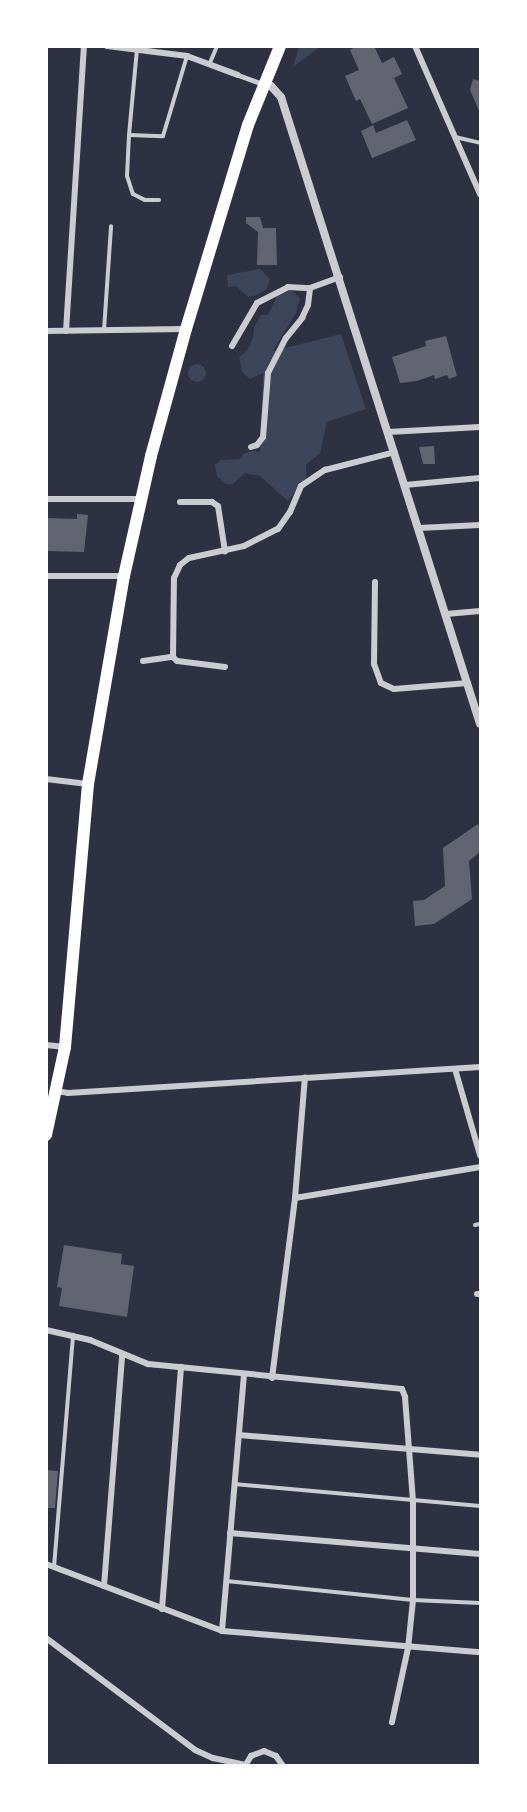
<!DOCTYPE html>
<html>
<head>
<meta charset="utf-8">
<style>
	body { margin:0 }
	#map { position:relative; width:527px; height:1812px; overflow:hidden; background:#2d3142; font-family:"Sofia Sans Condensed",sans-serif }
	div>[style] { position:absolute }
	.green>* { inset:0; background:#3c4559 }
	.round { border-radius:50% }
	.building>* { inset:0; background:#626471 }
	.service>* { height:4px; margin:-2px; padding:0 2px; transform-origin:2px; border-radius:2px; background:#caccd0 }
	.pedestrian>* { height:5px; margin:-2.5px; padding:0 2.5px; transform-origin:2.5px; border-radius:2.5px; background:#caccd0 }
	.minor>* { height:6px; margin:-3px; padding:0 3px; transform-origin:3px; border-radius:3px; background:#caccd0 }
	.tertiary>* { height:8px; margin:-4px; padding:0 4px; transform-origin:4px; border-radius:4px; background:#caccd0 }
	.trunk>* { height:12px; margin:-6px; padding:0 6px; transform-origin:6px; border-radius:6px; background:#fff }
	span { translate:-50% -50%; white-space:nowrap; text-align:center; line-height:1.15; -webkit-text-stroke:6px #fff; paint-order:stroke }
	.frame { position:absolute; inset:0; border:48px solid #fff; pointer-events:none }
</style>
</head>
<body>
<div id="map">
	<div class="green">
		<div style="clip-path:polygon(299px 46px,320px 46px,320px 47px,293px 67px)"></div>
		<div style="clip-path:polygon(260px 269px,270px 279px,267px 289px,257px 295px,248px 297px,236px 286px,228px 287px,227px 275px)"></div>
		<div style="clip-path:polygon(291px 290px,300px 298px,296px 313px,273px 351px,341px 334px,366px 409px,327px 422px,320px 453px,306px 465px,306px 478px,288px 501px,260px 476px,245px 473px,233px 484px,226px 484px,217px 476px,215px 465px,221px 460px,240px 459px,243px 454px,251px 451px,260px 452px,263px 373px,250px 379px,242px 372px,239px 357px,247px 351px,253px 338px,254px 327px,261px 315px,268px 315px,277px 296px)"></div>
		<div class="round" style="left:188px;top:364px;width:18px;height:18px"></div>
	</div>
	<div class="building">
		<div style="clip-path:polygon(357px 46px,374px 46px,382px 63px,394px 57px,402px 74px,394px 78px,408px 108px,372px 124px,360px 99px,356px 101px,345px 76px,359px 70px,350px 50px)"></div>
		<div style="clip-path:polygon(473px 79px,480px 81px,480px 113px,470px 90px)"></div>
		<div style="clip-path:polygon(407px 120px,416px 140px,372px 158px,361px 131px,373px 125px,376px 133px)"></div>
		<div style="clip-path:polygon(246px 217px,260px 217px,263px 228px,276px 228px,277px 265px,257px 265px,258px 232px,246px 223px)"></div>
		<div style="clip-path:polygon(446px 336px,457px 376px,449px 379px,447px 375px,435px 379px,434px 375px,417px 381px,400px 383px,392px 357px,426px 346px,425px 341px)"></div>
		<div style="clip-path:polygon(434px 446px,435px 464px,423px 464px,419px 447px)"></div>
		<div style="clip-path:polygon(77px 514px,88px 515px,84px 552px,46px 551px,46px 518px,77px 519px)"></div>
		<div style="clip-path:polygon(478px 824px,480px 829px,480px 852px,469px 861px,472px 899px,434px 924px,415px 926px,413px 901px,424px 900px,445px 886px,443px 848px)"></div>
		<div style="clip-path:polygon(64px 1245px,122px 1254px,121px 1264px,134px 1266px,127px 1317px,59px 1306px,62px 1288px,57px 1287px)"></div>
		<div style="clip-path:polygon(46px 1470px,58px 1471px,55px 1508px,46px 1508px)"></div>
	</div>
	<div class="service">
		<div style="left:137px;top:49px;width:86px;rotate:95.3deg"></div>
		<div style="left:129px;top:135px;width:34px;rotate:2deg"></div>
		<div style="left:163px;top:136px;width:84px;rotate:-73.3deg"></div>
		<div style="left:209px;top:65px;width:21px;rotate:-67deg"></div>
		<div style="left:129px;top:135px;width:41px;rotate:92.8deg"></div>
		<div style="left:127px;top:176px;width:19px;rotate:72deg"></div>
		<div style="left:133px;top:194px;width:13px;rotate:27deg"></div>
		<div style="left:145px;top:200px;width:14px"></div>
		<div style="left:455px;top:137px;width:26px;rotate:13deg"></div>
		<div style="left:104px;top:330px;width:104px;rotate:-86.1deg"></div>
		<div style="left:475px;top:1225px;width:5px;rotate:-11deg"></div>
		<div style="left:234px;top:1484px;width:247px;rotate:5.1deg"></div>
		<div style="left:54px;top:1567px;width:233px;rotate:-85.3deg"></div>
		<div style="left:226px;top:1581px;width:188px;rotate:5.8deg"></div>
		<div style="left:413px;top:1600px;width:67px;rotate:2.6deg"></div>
	</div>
	<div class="pedestrian">
		<div style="left:238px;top:75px;width:27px;rotate:20deg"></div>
	</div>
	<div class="minor">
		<div style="left:107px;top:46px;width:81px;rotate:7.1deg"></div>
		<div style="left:187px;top:56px;width:54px;rotate:20.4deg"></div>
		<div style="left:415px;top:46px;width:162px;rotate:66.3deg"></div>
		<div style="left:46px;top:331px;width:139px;rotate:-0.8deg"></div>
		<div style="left:66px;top:331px;width:286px;rotate:-86.4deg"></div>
		<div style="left:232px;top:346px;width:50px;rotate:-59.8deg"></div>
		<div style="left:257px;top:303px;width:35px;rotate:-27deg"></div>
		<div style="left:288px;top:287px;width:22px;rotate:3deg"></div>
		<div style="left:388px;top:432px;width:92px;rotate:-3.1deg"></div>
		<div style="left:251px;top:447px;width:6px;rotate:-18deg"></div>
		<div style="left:257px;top:445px;width:10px;rotate:-53deg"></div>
		<div style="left:263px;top:437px;width:64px;rotate:-85.5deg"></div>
		<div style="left:268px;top:373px;width:39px;rotate:-63deg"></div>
		<div style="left:286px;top:338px;width:26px;rotate:-51deg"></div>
		<div style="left:302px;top:318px;width:14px;rotate:-65deg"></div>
		<div style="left:308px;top:305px;width:17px;rotate:-83deg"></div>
		<div style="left:310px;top:288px;width:32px;rotate:-20deg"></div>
		<div style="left:405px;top:485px;width:75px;rotate:-5.3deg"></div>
		<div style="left:46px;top:499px;width:95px"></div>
		<div style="left:180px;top:502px;width:32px"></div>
		<div style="left:212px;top:502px;width:7px;rotate:34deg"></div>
		<div style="left:218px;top:506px;width:46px;rotate:81.2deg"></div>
		<div style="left:419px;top:528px;width:61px;rotate:-2.8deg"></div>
		<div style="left:46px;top:576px;width:78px"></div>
		<div style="left:375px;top:582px;width:82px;rotate:90.7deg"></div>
		<div style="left:374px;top:664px;width:20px;rotate:70deg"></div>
		<div style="left:381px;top:683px;width:14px;rotate:25deg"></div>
		<div style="left:394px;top:689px;width:74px;rotate:-4.6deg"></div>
		<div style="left:446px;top:614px;width:34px;rotate:-5deg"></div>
		<div style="left:143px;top:661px;width:30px;rotate:-8deg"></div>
		<div style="left:225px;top:667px;width:48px;rotate:-172.9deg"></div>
		<div style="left:177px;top:661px;width:6px;rotate:-135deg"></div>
		<div style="left:173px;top:657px;width:79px;rotate:-89.3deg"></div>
		<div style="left:174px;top:578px;width:14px;rotate:-65deg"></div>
		<div style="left:180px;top:565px;width:11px;rotate:-38deg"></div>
		<div style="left:189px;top:558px;width:56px;rotate:-12.3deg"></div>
		<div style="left:244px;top:546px;width:38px;rotate:-27deg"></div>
		<div style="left:278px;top:529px;width:21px;rotate:-55deg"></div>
		<div style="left:290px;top:512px;width:28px;rotate:-67deg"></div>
		<div style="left:301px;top:486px;width:29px;rotate:-34deg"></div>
		<div style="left:325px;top:470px;width:72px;rotate:-14.4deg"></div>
		<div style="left:46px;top:779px;width:42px;rotate:6.8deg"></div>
		<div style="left:46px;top:1045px;width:19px;rotate:6deg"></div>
		<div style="left:455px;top:1069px;width:90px;rotate:73.8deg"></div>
		<div style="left:56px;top:1091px;width:12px;rotate:9deg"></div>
		<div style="left:68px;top:1093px;width:413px;rotate:-3.6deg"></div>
		<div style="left:295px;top:1198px;width:188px;rotate:-9.5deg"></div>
		<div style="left:477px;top:1294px;width:3px"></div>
		<div style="left:46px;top:1330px;width:45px;rotate:12.8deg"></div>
		<div style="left:90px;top:1340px;width:63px;rotate:22.5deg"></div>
		<div style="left:148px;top:1364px;width:255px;rotate:5.6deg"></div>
		<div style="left:402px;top:1389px;width:9px;rotate:69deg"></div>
		<div style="left:405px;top:1397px;width:105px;rotate:85.6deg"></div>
		<div style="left:413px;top:1502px;width:98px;rotate:90deg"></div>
		<div style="left:413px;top:1600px;width:48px;rotate:95.9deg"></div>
		<div style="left:408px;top:1648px;width:76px;rotate:102.2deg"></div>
		<div style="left:272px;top:1378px;width:181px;rotate:-82.7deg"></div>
		<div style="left:295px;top:1198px;width:121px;rotate:-85.3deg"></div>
		<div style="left:239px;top:1435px;width:242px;rotate:4.7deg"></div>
		<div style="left:230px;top:1533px;width:251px;rotate:4.8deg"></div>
		<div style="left:46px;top:1564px;width:188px;rotate:20.8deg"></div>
		<div style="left:222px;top:1631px;width:259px;rotate:4.7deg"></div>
		<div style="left:104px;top:1586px;width:231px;rotate:-85.5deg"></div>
		<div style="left:162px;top:1609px;width:243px;rotate:-85.5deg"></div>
		<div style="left:222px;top:1631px;width:257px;rotate:-85.1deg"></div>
		<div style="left:46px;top:1638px;width:186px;rotate:36.9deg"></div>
		<div style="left:195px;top:1750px;width:20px;rotate:24deg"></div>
		<div style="left:213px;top:1758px;width:33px;rotate:12deg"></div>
		<div style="left:245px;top:1766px;width:12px;rotate:-59deg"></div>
		<div style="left:251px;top:1756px;width:14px;rotate:-21deg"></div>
		<div style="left:264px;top:1751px;width:13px;rotate:23deg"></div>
		<div style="left:276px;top:1756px;width:12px;rotate:55deg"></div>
	</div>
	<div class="tertiary">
		<div style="left:263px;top:84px;width:8px;rotate:14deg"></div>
		<div style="left:271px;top:86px;width:15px;rotate:48deg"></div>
		<div style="left:281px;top:97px;width:658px;rotate:72.39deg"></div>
	</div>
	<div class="trunk">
		<div style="left:46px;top:1135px;width:90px;rotate:-77.8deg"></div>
		<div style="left:65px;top:1047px;width:264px;rotate:-85deg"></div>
		<div style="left:88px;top:784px;width:211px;rotate:-80.2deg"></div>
		<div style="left:124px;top:576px;width:123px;rotate:-77.3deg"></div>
		<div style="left:151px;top:456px;width:132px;rotate:-74.6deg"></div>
		<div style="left:186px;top:329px;width:213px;rotate:-73.1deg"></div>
		<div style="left:248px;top:125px;width:85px;rotate:-67.9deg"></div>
	</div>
	<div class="frame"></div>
</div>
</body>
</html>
